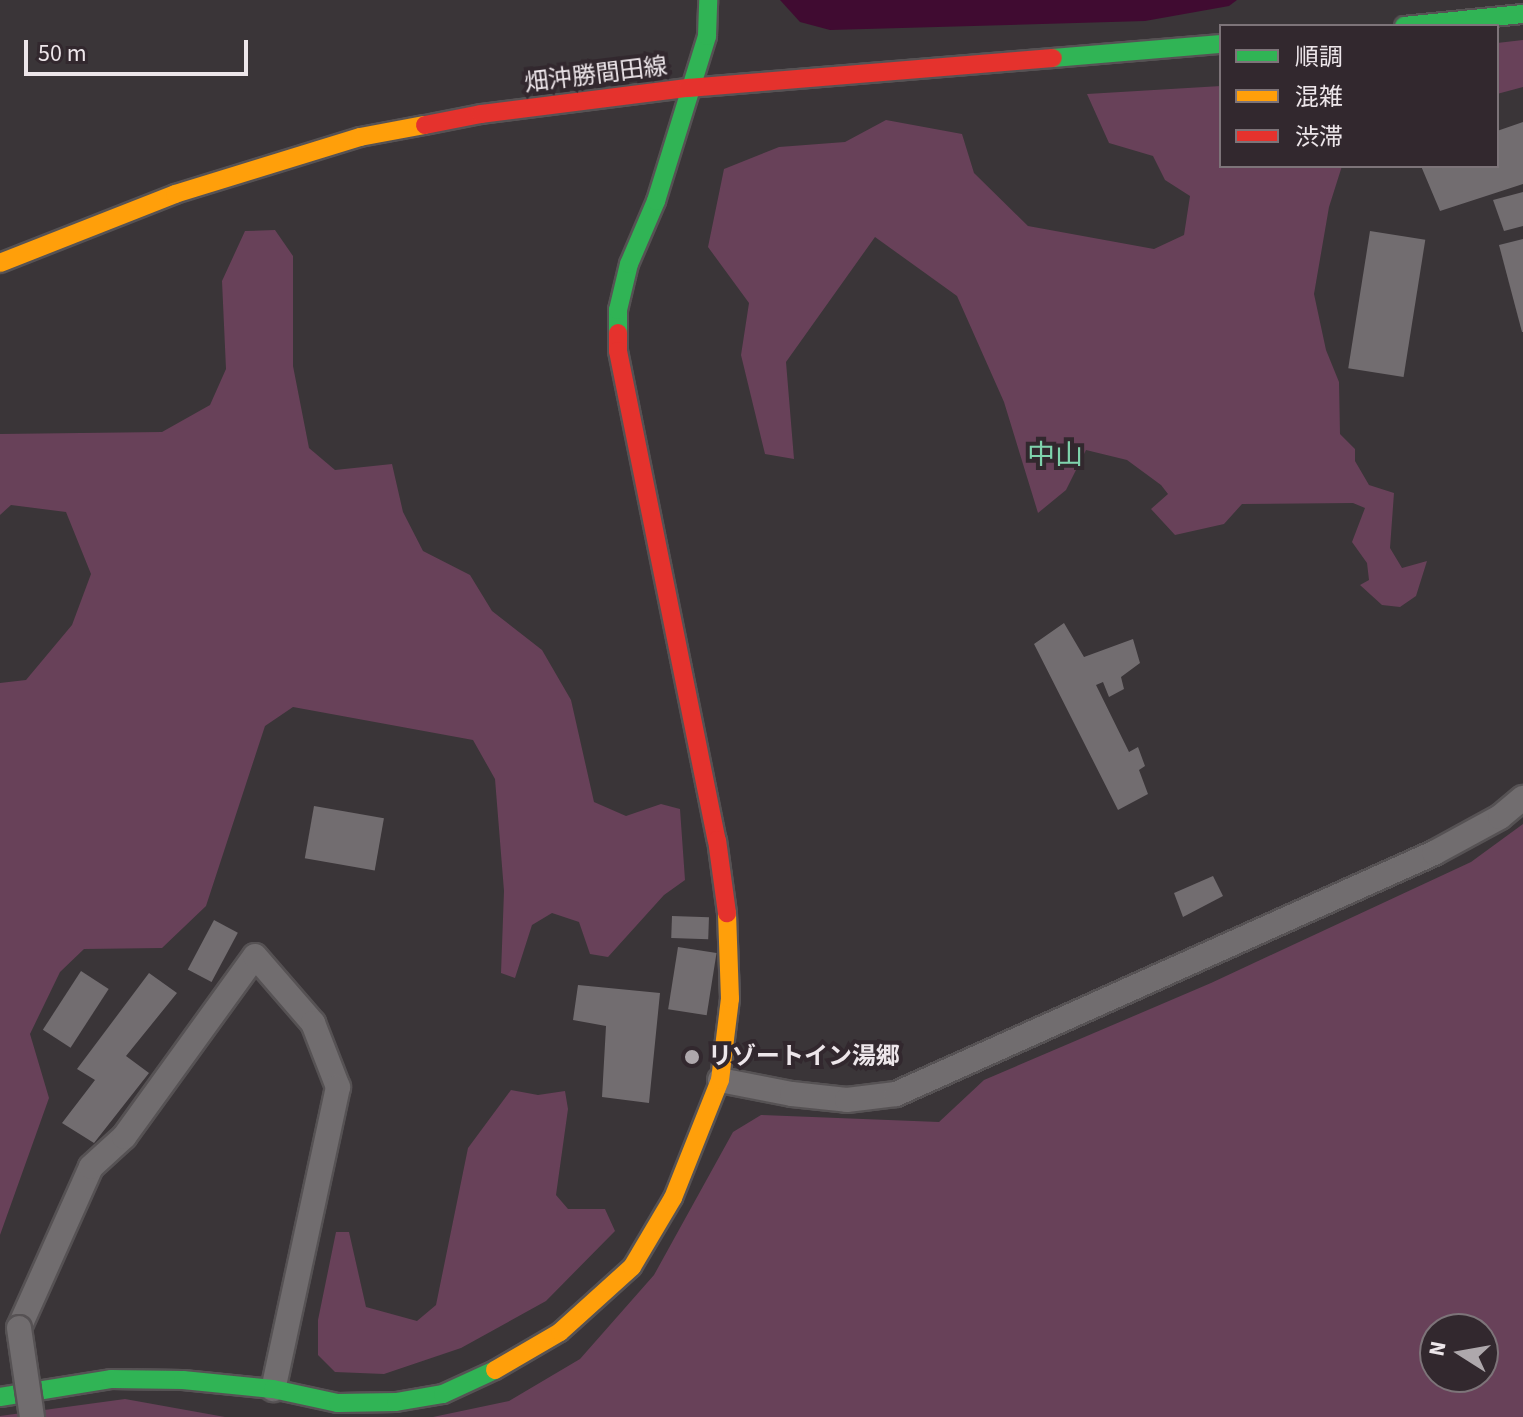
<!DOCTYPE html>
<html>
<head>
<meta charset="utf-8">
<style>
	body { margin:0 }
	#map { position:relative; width:1523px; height:1417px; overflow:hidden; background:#3a3538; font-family:"Source Sans 3","Noto Sans JP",sans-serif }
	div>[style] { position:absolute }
	.green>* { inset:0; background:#684159 }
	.water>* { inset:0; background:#400b31 }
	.building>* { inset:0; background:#726d70; transform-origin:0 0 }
	.roads { filter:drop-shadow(2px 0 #565254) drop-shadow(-2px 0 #565254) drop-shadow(0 2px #565254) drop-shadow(0 -2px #565254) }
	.street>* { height:24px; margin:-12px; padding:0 12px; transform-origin:12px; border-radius:12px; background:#716d6f }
	.fast>* { height:18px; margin:-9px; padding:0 9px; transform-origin:9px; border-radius:9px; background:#30b455 }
	.slow>* { height:18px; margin:-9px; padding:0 9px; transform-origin:9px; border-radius:9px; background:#ff9f0a }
	.jam>* { height:18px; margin:-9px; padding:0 9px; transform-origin:9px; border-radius:9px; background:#e5322d }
	.bridges { filter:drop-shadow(2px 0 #565254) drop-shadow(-2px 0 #565254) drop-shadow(0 2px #565254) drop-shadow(0 -2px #565254) }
	.street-bridge>* { height:24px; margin:-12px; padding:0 12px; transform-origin:12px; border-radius:12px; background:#716d6f }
	.dots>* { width:22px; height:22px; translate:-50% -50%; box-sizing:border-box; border:4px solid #32282e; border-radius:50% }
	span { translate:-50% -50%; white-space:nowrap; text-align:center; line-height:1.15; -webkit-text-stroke:8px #32282e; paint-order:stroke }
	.street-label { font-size:24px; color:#ede6ea }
	.poi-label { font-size:24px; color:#ede6ea; font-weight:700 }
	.left { translate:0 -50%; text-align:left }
	.quarter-label { font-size:28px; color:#7fd3ac }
	.legend { position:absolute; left:1219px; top:24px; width:280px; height:144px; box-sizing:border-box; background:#32282e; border:2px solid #7d7479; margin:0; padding:10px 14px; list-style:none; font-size:24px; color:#ede6ea }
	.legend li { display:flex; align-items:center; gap:16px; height:40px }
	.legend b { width:40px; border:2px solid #7d7479 }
	.north { position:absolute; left:1419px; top:1313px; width:80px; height:80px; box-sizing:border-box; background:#32282e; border:2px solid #7d7479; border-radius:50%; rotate:281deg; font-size:22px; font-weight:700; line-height:32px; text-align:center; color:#ede6ea }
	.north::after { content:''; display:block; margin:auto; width:28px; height:36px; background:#aea8ac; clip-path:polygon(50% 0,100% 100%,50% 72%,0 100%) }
	.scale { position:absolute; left:24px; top:40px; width:224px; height:36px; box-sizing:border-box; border:4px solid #ede6ea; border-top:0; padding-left:10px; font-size:24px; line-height:28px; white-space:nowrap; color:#ede6ea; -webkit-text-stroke:6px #32282e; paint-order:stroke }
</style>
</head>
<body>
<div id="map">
	<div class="green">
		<div style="clip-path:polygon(1523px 40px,1523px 87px,1497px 94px,1497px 43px)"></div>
		<div style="clip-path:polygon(1221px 86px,1221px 166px,1342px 166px,1329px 207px,1314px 294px,1326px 350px,1339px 382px,1340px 434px,1355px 449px,1355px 461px,1369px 485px,1394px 493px,1390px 548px,1402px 568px,1427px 561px,1416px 596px,1400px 607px,1382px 605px,1360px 585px,1369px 580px,1367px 563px,1352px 542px,1365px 508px,1353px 503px,1242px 504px,1224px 524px,1175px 535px,1151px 509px,1168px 494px,1161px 485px,1127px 460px,1086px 450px,1066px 490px,1038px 513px,1004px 402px,957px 296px,875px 237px,786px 362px,794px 459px,765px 454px,741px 355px,749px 303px,708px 247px,724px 169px,779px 147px,845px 142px,886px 120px,962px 134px,974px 173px,1028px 226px,1154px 249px,1184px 235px,1190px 196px,1165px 180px,1153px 156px,1109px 143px,1087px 94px)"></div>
		<div style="clip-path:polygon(275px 230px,293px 256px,293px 366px,309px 448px,335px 470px,392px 464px,403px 512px,423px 551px,470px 575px,492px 611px,542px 650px,571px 700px,594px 802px,626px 816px,661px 804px,680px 809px,685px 880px,664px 895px,608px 957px,590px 954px,579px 922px,552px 913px,532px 925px,515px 978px,501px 973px,504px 891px,495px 779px,473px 740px,293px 707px,265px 726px,206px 906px,162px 948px,84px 949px,60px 972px,30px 1034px,49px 1098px,0 1235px,0 683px,26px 680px,72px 625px,91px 574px,66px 512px,11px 505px,0 515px,0 434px,162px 432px,210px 405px,226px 369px,222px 281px,245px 231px)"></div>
		<div style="clip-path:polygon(evenodd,1523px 824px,1523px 1417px,433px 1417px,509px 1401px,580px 1359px,654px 1275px,733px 1132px,761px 1115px,939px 1122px,984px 1080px,1211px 983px,1471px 862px,1523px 824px,1483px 1329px,1483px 1377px,1435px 1377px,1435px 1329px,1483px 1329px)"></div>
		<div style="clip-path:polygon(511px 1090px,538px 1095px,565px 1091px,568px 1109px,556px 1195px,568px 1209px,605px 1209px,615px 1231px,546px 1301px,461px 1348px,384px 1374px,335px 1372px,318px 1355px,318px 1320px,336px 1232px,349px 1232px,366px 1307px,417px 1321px,436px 1305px,468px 1148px)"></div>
		<div style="clip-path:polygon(125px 1399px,225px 1417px,0 1417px,0 1416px)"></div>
	</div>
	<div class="water">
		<div style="clip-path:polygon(780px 0,1237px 0,1229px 6px,1145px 21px,830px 30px,800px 22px)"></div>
	</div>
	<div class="building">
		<div style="clip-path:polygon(1523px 122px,1523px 184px,1440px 211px,1421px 166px,1497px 166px,1497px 131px)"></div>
		<div style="clip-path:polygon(1523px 192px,1523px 226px,1504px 231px,1493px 200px)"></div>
		<div style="left:1370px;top:231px;width:56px;height:139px;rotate:9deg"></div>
		<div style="clip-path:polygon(1523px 239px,1523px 332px,1522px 332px,1499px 245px)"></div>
		<div style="clip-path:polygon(1064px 623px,1084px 657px,1133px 639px,1140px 663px,1121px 677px,1124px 689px,1109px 697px,1103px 682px,1096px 685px,1129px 752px,1138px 747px,1145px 766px,1139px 770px,1148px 794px,1118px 810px,1034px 644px)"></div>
		<div style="left:314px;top:806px;width:71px;height:53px;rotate:10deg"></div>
		<div style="clip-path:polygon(1213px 876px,1223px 896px,1183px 917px,1174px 893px)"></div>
		<div style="left:672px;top:916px;width:37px;height:22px;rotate:2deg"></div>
		<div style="left:214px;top:920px;width:27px;height:56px;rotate:28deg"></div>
		<div style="left:678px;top:947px;width:39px;height:63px;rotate:9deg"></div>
		<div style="left:81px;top:971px;width:33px;height:70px;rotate:33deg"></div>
		<div style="clip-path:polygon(149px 973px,177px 993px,126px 1056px,149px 1073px,94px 1143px,62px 1123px,95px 1080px,77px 1069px)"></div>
		<div style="clip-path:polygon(578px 985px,660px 993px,649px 1103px,602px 1097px,606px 1026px,573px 1020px)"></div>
	</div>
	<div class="roads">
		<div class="street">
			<div style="left:720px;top:1080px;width:73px;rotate:11deg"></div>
			<div style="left:792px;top:1094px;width:55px;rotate:6.2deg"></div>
			<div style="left:847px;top:1100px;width:49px;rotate:-7deg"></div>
			<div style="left:896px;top:1094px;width:590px;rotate:-24.13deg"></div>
			<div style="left:1434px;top:853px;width:75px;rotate:-28.6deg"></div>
			<div style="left:1500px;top:817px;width:30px;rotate:-40deg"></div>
			<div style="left:19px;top:1328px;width:176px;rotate:-65.9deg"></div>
			<div style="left:91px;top:1167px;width:45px;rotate:-42.3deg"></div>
			<div style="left:124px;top:1137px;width:223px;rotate:-54.1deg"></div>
			<div style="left:255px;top:956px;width:89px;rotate:49.1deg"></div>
			<div style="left:313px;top:1023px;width:69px;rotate:68.7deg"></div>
			<div style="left:338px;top:1087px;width:309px;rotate:102.1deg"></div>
		</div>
		<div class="fast">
			<div style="left:1404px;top:26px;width:120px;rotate:-5.8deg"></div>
			<div style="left:1053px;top:58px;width:169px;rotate:-4.8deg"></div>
			<div style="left:618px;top:333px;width:23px;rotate:-90deg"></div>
			<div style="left:618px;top:310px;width:47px;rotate:-76.6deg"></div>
			<div style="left:629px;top:264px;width:69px;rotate:-66.8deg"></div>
			<div style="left:656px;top:201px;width:173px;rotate:-72.8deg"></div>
			<div style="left:707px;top:36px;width:36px;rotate:-88deg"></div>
			<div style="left:0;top:1397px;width:112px;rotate:-9.2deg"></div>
			<div style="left:111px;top:1379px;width:72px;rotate:0.8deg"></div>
			<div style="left:183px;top:1380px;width:90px;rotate:5.7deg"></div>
			<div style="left:273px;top:1389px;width:66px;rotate:12.2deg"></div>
			<div style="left:338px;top:1403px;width:58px;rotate:-1deg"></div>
			<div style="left:396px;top:1402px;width:48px;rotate:-9.7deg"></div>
			<div style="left:443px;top:1394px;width:57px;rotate:-24.8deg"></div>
		</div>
		<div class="slow">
			<div style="left:0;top:263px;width:188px;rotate:-21.5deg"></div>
			<div style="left:175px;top:194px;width:194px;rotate:-17.1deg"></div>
			<div style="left:360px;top:137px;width:66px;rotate:-10.5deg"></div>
			<div style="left:495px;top:1370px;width:75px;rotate:-30.3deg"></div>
			<div style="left:560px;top:1332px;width:97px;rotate:-42.1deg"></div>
			<div style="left:632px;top:1267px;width:80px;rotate:-59.3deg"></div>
			<div style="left:673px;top:1198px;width:127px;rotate:-68.3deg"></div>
			<div style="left:720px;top:1080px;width:82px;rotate:-83deg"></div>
			<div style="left:730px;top:999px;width:86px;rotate:-92deg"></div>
		</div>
		<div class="jam">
			<div style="left:425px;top:125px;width:57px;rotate:-11.1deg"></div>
			<div style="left:481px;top:114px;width:209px;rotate:-7.2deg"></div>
			<div style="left:688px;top:88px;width:366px;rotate:-4.7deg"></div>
			<div style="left:618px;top:333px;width:18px;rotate:90deg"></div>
			<div style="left:618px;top:351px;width:499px;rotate:78.6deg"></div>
			<div style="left:717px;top:840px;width:74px;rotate:82.2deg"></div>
		</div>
	</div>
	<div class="bridges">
		<div class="street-bridge">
			<div style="left:19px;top:1328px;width:90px;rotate:81.7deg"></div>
		</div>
	</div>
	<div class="dots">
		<div style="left:692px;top:1057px;background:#aea8ac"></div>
	</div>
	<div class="street-label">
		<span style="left:596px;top:75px;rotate:-7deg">畑沖勝間田線</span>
	</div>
	<div class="poi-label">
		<span class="left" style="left:708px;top:1057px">リゾートイン湯郷</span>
	</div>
	<div class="quarter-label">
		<span style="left:1055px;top:455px">中山</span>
	</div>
	<ul class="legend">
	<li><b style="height:10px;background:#30b455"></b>順調</li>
	<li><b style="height:10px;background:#ff9f0a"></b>混雑</li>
	<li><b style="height:10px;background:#e5322d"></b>渋滞</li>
	</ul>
	<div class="north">N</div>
	<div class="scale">50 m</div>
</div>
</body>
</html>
